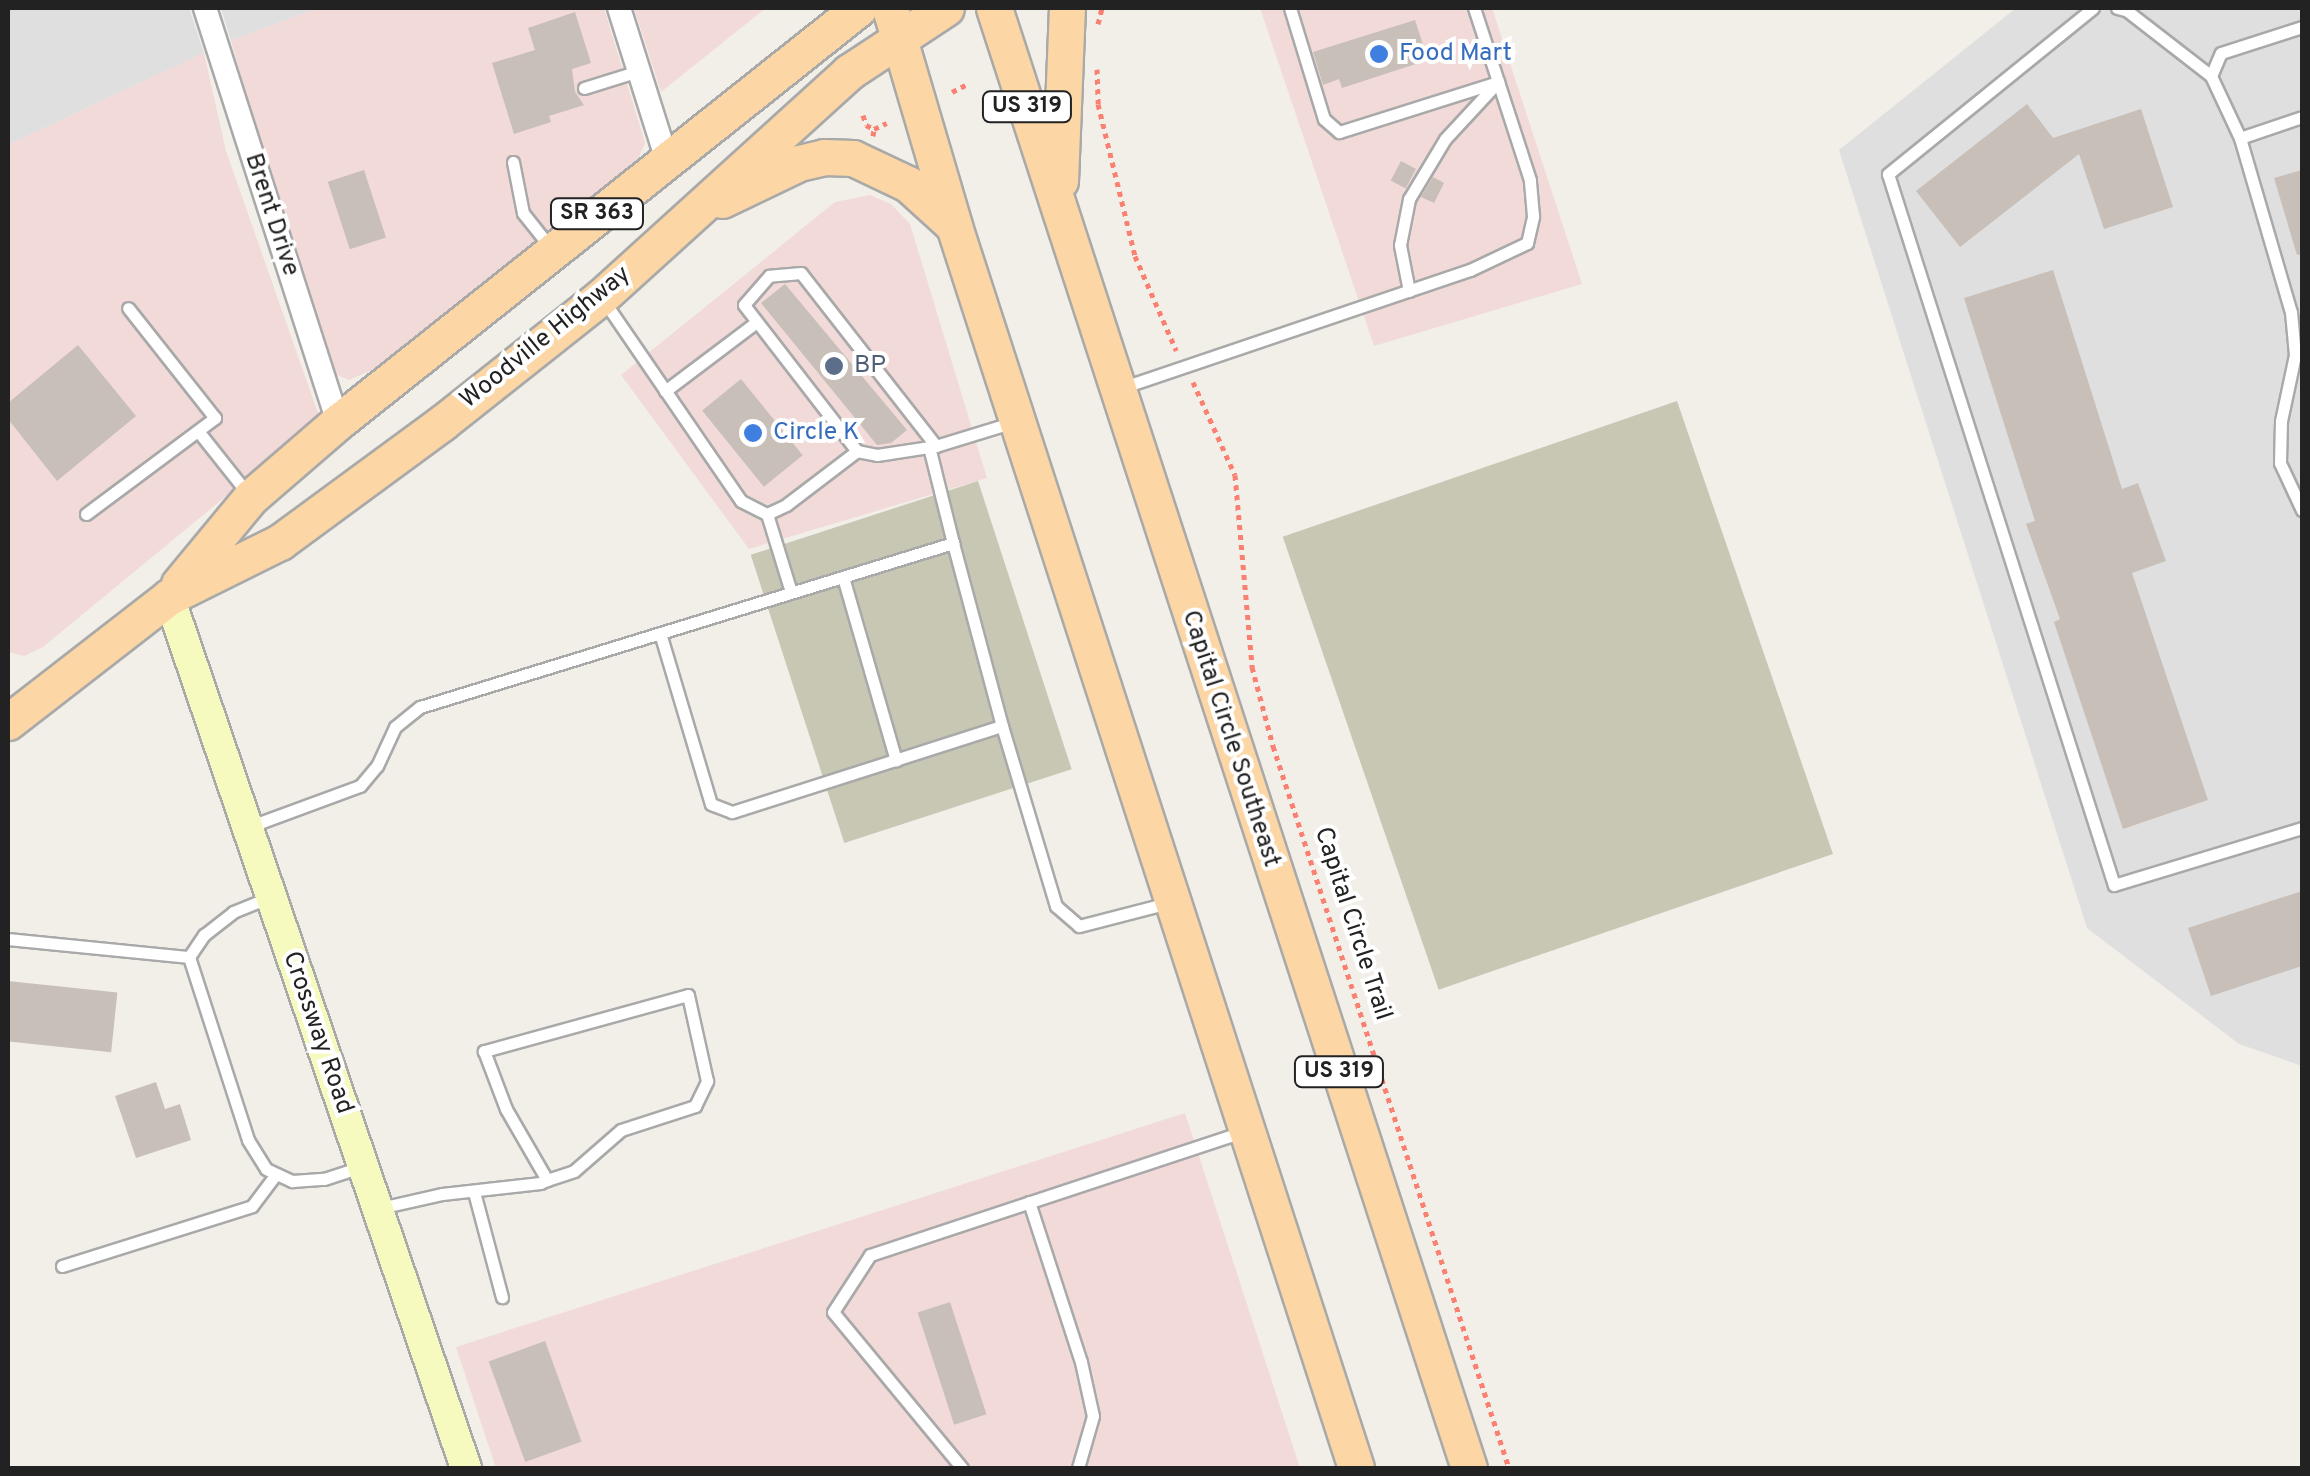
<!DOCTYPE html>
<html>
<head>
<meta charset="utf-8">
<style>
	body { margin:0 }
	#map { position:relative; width:2310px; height:1476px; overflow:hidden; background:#f2efe9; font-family:Overpass,sans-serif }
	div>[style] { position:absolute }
	.residential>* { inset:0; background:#e0dfdf }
	.commercial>* { inset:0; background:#f2dad9 }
	.construction>* { inset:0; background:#c7c7b4; transform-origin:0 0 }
	.building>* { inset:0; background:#c7bfb8; transform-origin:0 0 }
	.path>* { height:5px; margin-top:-2.5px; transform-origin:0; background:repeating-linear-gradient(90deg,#fa8072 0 5px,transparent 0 10px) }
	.roads { filter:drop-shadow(2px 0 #a9a9a9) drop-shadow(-2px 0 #a9a9a9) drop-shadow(0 2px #a9a9a9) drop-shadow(0 -2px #a9a9a9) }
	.lane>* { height:11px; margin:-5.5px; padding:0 5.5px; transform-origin:5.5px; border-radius:5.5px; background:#fff }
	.street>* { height:22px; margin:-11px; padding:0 11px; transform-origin:11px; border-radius:11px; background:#fff }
	.secondary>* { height:30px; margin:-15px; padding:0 15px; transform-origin:15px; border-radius:15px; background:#f7fabf }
	.primary>* { height:35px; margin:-17.5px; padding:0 17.5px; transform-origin:17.5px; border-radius:17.5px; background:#fcd6a4 }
	.dots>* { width:28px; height:28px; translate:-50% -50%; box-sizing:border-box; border:5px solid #fff; border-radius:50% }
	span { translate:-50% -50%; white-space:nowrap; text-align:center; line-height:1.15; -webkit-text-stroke:8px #fff; paint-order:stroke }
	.shield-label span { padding:2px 8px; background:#fff; border:2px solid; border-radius:8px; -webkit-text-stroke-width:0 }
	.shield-label { font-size:22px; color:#222; font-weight:700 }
	.shop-label { font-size:25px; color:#366cbe }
	.left { translate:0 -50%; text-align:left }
	.street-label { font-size:25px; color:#222 }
	.service-label { font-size:25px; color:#4e5e75 }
	.frame { position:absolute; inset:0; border:10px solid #222; pointer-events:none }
</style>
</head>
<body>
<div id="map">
	<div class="residential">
		<div style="clip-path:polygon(8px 8px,189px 8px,204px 53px,8px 145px)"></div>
		<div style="clip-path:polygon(221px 8px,318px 8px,231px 41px)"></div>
		<div style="clip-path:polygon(2016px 8px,2302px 8px,2302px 1066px,2239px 1044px,2087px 928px,1839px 150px)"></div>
	</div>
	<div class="commercial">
		<div style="clip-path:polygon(318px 8px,604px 8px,645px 143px,638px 159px,421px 333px,372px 370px,349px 380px,337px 375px,331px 365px,263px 155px,231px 41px)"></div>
		<div style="clip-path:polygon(634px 8px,766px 8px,661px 92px)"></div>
		<div style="clip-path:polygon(1260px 8px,1492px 8px,1582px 284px,1374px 346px)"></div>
		<div style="clip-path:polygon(204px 53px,226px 151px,318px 413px,310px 427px,43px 647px,24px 656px,9px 652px,8px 145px)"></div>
		<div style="clip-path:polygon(870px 195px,891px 204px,910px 224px,987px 478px,749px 549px,621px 375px,835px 202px)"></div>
		<div style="clip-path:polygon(1185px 1113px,1300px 1468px,496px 1468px,456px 1347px)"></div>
	</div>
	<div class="construction">
		<div style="left:1677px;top:401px;width:479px;height:417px;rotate:71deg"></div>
		<div style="left:978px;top:481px;width:303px;height:239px;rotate:72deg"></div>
	</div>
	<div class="building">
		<div style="clip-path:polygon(575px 12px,591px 63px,572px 69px,575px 92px,584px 105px,549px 116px,551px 122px,514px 134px,492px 63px,535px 50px,528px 28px)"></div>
		<div style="clip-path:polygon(1415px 20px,1428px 60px,1342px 88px,1339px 79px,1323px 85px,1313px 52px)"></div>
		<div style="clip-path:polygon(2027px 104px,2053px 138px,2141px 109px,2173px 207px,2104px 229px,2079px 154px,1960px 247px,1916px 191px)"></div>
		<div style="left:1401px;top:161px;width:17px;height:22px;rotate:28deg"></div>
		<div style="left:364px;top:170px;width:71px;height:38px;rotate:72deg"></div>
		<div style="clip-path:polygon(2302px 170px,2302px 254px,2297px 255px,2274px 178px)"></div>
		<div style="clip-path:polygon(1433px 177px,1444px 183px,1434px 203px,1421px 197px)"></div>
		<div style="clip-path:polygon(2053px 270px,2122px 489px,2138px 483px,2166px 561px,2132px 573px,2208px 800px,2123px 829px,2054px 622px,2060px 619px,2026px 524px,2035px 521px,1964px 298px)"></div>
		<div style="clip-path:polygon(785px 284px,907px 430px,891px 443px,877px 445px,761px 303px)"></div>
		<div style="clip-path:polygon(78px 345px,136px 416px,57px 481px,8px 419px,8px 403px)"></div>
		<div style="left:741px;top:379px;width:98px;height:50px;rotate:51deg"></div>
		<div style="clip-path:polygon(2302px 891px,2302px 966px,2211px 996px,2188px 928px)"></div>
		<div style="left:8px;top:981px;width:110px;height:60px;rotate:6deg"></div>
		<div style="clip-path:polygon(156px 1082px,165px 1109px,180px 1104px,191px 1140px,136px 1158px,115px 1096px)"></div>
		<div style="left:950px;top:1302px;width:118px;height:34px;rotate:72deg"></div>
		<div style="left:545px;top:1341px;width:107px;height:60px;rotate:70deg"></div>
	</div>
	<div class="path">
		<div style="left:1098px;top:24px;width:16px;rotate:-76deg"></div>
		<div style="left:1097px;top:69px;width:35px;rotate:88deg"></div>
		<div style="left:1098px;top:104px;width:156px;rotate:76.3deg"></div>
		<div style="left:1135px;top:256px;width:103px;rotate:66.4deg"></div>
		<div style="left:952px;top:92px;width:18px;rotate:-27deg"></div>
		<div style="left:863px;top:115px;width:10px;rotate:73deg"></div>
		<div style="left:866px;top:125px;width:9px;rotate:27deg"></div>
		<div style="left:873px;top:136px;width:7px;rotate:-82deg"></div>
		<div style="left:874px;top:129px;width:14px;rotate:-25deg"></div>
		<div style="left:1193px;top:382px;width:102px;rotate:65.7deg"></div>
		<div style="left:1235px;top:475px;width:193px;rotate:84.9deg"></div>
		<div style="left:1252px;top:667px;width:82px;rotate:75.1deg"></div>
		<div style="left:1273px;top:746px;width:760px;rotate:71.9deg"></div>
	</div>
	<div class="roads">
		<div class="lane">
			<div style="left:1290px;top:8px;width:116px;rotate:73deg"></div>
			<div style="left:1324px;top:119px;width:20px;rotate:41deg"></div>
			<div style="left:1339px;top:132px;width:167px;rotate:-17.5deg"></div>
			<div style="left:2093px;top:8px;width:264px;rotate:141deg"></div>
			<div style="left:1888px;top:174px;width:746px;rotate:72.37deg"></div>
			<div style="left:2114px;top:885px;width:196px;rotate:-16.9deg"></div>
			<div style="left:2117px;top:8px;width:9px;rotate:13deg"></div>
			<div style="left:2126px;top:10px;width:108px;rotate:37.8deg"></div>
			<div style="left:2211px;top:76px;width:68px;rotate:64.9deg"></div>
			<div style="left:2240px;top:138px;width:181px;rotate:73.7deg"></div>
			<div style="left:2291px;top:312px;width:43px;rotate:84.7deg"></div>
			<div style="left:2295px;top:355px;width:67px;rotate:102deg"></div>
			<div style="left:2281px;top:421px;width:42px;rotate:91.4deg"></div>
			<div style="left:2280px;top:463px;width:52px;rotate:64.9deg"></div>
			<div style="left:2211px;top:76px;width:25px;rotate:-67deg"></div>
			<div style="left:2221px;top:53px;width:85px;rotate:-17.8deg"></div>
			<div style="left:584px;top:88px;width:58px;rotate:-17.2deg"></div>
			<div style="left:2240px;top:138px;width:65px;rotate:-18.7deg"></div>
			<div style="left:513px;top:162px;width:52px;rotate:78.9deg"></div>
			<div style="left:523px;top:213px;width:43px;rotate:51.5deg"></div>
			<div style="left:1409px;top:291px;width:47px;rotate:-101.1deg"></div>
			<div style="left:1400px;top:245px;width:47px;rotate:-78.9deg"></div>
			<div style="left:1409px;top:199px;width:70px;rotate:-59deg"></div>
			<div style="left:1445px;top:139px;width:74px;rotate:-47.2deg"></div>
			<div style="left:604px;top:301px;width:242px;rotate:55.6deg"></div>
			<div style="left:741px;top:501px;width:29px;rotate:27deg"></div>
			<div style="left:767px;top:514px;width:21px;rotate:-25deg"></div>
			<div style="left:786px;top:505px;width:89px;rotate:-37.3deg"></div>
			<div style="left:1121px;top:388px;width:368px;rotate:-18.7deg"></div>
			<div style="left:1470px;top:270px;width:63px;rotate:-25.3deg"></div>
			<div style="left:1527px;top:243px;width:28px;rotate:-77deg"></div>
			<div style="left:1533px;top:216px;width:36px;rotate:-95deg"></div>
			<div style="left:1530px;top:180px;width:181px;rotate:-108deg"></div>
			<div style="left:665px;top:391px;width:111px;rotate:-37deg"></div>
			<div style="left:198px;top:431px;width:80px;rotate:51.6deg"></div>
			<div style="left:936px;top:446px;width:219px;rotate:-128deg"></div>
			<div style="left:801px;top:273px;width:32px;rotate:175deg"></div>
			<div style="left:769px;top:276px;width:38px;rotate:131deg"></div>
			<div style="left:744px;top:305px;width:185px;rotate:52.3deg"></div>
			<div style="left:857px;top:451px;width:20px;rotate:11deg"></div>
			<div style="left:877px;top:455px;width:60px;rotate:-8.7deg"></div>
			<div style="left:936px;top:446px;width:82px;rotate:-17.1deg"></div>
			<div style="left:86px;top:514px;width:161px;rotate:-36.7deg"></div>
			<div style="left:215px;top:418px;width:140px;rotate:-128.3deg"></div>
			<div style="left:767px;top:514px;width:82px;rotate:72.9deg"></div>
			<div style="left:843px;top:577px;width:191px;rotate:73.9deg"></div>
			<div style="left:660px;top:633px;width:178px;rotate:73.4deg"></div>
			<div style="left:711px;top:804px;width:22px;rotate:21deg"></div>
			<div style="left:732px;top:812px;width:283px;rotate:-17.7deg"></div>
			<div style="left:1002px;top:726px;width:189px;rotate:-105deg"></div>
			<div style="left:1002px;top:726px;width:188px;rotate:73.3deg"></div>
			<div style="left:1056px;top:906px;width:30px;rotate:41deg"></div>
			<div style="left:1079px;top:926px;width:92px;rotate:-14.5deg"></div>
			<div style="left:251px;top:826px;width:116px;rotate:-20.2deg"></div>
			<div style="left:360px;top:786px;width:26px;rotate:-50deg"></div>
			<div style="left:377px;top:766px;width:43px;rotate:-65.2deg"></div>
			<div style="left:395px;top:727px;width:32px;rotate:-39deg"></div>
			<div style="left:420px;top:707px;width:558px;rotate:-17.1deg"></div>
			<div style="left:953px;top:543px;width:99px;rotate:-104deg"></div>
			<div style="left:8px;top:939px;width:182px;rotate:5.7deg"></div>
			<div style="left:189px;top:957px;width:192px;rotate:72.1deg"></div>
			<div style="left:248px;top:1140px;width:34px;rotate:58deg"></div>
			<div style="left:266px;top:1169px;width:29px;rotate:25deg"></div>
			<div style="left:292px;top:1181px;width:32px;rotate:-4deg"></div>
			<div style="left:324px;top:1179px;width:38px;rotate:-18deg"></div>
			<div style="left:189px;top:957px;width:27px;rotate:-56deg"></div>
			<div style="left:204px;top:935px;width:37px;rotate:-38deg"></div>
			<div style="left:233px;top:912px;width:38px;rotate:-22deg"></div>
			<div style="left:474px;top:1192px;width:109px;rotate:75.1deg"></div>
			<div style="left:1029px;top:1202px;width:168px;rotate:72deg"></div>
			<div style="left:1081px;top:1362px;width:55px;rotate:77.5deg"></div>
			<div style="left:1093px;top:1416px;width:54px;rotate:106.1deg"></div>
			<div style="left:380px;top:1208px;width:64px;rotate:-12.7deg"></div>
			<div style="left:442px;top:1194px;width:99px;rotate:-6.4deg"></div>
			<div style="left:540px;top:1183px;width:8px;rotate:-23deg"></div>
			<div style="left:547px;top:1180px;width:28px;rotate:-18deg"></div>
			<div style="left:574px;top:1171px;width:62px;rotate:-41.1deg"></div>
			<div style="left:621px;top:1130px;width:78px;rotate:-18deg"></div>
			<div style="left:695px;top:1106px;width:28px;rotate:-64deg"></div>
			<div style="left:707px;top:1081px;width:88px;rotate:-102.5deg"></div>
			<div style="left:688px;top:995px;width:212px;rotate:164.6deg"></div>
			<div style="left:484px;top:1051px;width:62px;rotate:69.2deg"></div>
			<div style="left:506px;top:1109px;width:82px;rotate:60deg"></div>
			<div style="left:62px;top:1266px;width:199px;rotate:-17.5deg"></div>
			<div style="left:252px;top:1206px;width:40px;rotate:-53deg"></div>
			<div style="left:962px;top:1468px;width:202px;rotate:-129.6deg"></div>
			<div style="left:833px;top:1312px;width:68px;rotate:-57deg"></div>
			<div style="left:870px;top:1255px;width:392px;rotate:-18.3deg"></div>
		</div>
		<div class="street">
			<div style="left:205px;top:8px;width:435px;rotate:72.2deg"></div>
			<div style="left:619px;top:8px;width:156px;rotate:72.5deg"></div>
		</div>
		<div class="secondary">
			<div style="left:169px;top:597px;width:920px;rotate:71.17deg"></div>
		</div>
		<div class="primary">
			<div style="left:890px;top:8px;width:227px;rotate:73.6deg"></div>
			<div style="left:954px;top:226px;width:1305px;rotate:72.06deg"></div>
			<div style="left:994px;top:8px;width:1535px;rotate:71.98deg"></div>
			<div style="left:1060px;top:181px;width:173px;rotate:-87.7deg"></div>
			<div style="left:722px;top:200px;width:85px;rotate:-25.7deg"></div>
			<div style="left:799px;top:163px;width:26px;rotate:-13deg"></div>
			<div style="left:824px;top:157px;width:29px;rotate:2deg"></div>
			<div style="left:853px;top:158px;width:61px;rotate:25.3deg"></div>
			<div style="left:908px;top:184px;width:61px;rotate:42.3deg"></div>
			<div style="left:179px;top:584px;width:113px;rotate:-50.4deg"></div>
			<div style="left:251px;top:497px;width:115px;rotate:-40.8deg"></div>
			<div style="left:338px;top:422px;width:665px;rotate:-38.47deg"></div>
			<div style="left:8px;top:722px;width:204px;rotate:-37.8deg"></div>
			<div style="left:169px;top:597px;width:124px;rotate:-26.4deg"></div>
			<div style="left:280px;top:542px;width:201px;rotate:-36.3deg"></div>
			<div style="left:442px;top:423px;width:203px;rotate:-38.4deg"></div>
			<div style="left:601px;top:297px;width:335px;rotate:-42.2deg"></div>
			<div style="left:849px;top:72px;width:116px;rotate:-33.4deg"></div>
		</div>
	</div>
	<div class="dots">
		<div style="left:1379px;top:54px;background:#3f7fe0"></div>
		<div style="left:834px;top:366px;background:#5c6f8a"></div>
		<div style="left:753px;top:433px;background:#3f7fe0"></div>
	</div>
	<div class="shield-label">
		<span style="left:1027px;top:107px">US 319</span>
		<span style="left:597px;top:214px">SR 363</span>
		<span style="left:1339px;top:1072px">US 319</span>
	</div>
	<div class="shop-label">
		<span class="left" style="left:1399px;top:54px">Food Mart</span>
		<span class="left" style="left:773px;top:433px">Circle K</span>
	</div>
	<div class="street-label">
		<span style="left:271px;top:215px;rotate:72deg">Brent Drive</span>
		<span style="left:546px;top:338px;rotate:-39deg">Woodville Highway</span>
		<span style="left:1230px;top:739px;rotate:72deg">Capital Circle Southeast</span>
		<span style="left:1352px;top:924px;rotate:72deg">Capital Circle Trail</span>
		<span style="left:317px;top:1033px;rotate:71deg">Crossway Road</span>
	</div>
	<div class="service-label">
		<span class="left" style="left:854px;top:366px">BP</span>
	</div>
	<div class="frame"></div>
</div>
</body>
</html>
